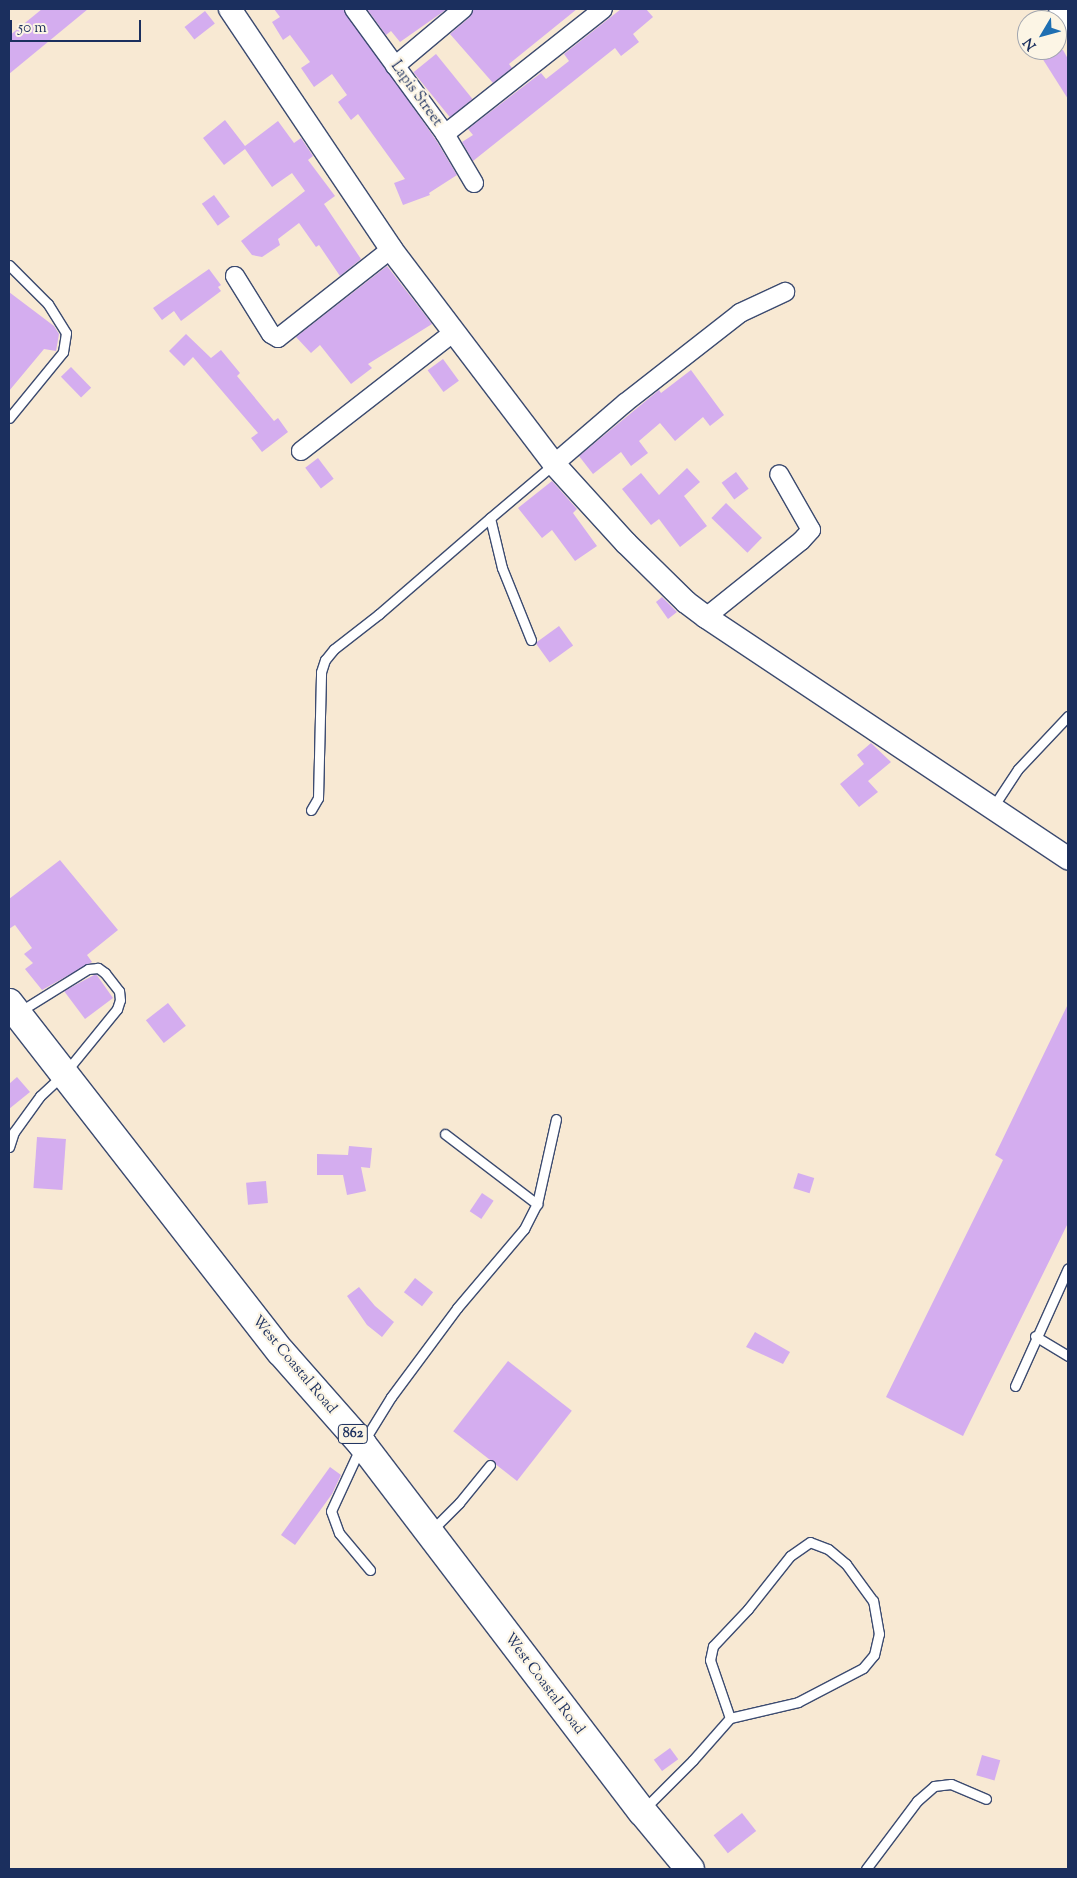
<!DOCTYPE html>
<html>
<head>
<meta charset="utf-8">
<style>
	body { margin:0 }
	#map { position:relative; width:1077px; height:1878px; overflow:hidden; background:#f8e9d3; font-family:"Sorts Mill Goudy",serif }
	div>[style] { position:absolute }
	.building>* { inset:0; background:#d4adef; transform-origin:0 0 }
	.roads { filter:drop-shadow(1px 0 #3c4b70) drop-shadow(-1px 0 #3c4b70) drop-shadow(0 1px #3c4b70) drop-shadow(0 -1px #3c4b70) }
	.service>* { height:9px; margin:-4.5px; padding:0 4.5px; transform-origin:4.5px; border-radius:4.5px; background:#fff }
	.minor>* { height:18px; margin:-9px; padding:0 9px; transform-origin:9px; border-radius:9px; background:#fff }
	.tertiary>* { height:22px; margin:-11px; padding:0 11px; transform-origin:11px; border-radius:11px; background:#fff }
	.primary>* { height:28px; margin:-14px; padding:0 14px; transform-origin:14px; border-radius:14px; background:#fff }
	span { translate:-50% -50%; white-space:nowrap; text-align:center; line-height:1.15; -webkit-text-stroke:4.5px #fcf5e5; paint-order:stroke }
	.shield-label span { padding:1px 4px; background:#fcf5e5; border:1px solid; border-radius:4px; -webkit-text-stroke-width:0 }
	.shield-label { font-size:14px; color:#1b2f5e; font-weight:700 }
	.street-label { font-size:15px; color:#1b2f5e }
	.frame { position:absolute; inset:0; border:10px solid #1b2f5e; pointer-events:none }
	.north { position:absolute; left:1017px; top:10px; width:50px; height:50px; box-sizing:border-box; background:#fcf5e5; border:1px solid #a2a6af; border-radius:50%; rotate:233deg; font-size:14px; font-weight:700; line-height:20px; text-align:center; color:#1b2f5e }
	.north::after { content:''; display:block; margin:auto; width:18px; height:22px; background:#1f6fb2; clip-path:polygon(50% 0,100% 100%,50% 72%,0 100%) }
	.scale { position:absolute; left:10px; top:20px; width:131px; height:22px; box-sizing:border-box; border:2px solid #1b2f5e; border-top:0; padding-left:6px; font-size:15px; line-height:18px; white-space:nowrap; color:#1b2f5e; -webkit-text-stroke:4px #fcf5e5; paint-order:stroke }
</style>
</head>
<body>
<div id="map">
	<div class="building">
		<div style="clip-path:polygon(42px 9px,88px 9px,9px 74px,9px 36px)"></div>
		<div style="clip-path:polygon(274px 9px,344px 9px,436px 140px,457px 175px,429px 193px,430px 195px,403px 205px,394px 183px,405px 179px,358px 114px,351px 120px,338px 102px,347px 95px,332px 74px,314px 87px,301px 68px,310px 62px,290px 35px,283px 40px,272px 22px,280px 17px)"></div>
		<div style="clip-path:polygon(367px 9px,447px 9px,400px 42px,391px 31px,386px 35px)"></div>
		<div style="clip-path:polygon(473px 9px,577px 9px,509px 64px,512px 68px,493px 83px,450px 34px,470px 17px)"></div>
		<div style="clip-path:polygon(621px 9px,646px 9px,653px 17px,633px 34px,639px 42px,621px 56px,615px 48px,473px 161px,462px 142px,473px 135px,468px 129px,541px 73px,546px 79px,569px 61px,564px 54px)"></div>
		<div style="left:205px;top:11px;width:16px;height:26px;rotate:52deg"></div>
		<div style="clip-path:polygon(1037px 50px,1063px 50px,1068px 59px,1068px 99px)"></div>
		<div style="left:436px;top:54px;width:58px;height:29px;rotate:51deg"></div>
		<div style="clip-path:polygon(225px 120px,245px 146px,278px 121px,294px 143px,301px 138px,313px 156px,308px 160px,335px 196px,324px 204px,361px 259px,340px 276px,319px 245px,316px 247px,299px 223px,278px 239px,280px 245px,262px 257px,252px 255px,241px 241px,305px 191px,292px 173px,272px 187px,245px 149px,224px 165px,203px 138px)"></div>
		<div style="left:214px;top:195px;width:27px;height:15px;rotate:54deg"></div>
		<div style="clip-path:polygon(387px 266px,432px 324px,368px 364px,372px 368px,351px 384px,320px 345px,311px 353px,296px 337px)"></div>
		<div style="clip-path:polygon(209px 269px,221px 285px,218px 287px,221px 291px,181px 321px,174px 311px,162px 320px,153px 308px)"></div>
		<div style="clip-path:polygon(9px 292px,54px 326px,59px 334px,56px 351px,44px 349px,9px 391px)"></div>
		<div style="clip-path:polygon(186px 334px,211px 358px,221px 350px,240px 373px,237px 376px,274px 421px,278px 418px,288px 432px,262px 452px,251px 438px,258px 433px,193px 357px,184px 366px,169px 351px)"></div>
		<div style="left:443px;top:359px;width:27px;height:19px;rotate:54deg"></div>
		<div style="left:71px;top:367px;width:29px;height:14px;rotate:46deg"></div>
		<div style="clip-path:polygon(691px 370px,724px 415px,710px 426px,703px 417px,675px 441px,660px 423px,639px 441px,648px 453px,631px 466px,621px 452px,593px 474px,579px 456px,659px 390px,661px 393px)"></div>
		<div style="left:318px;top:458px;width:26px;height:16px;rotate:53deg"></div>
		<div style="clip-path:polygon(687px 468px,700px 482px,684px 496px,707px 526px,680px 547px,659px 519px,651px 525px,622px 489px,641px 473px,659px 495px)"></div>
		<div style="left:736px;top:472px;width:21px;height:18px;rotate:53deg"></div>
		<div style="clip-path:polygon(552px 481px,577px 509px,573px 513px,597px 546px,575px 561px,552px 530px,542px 538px,518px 508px)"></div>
		<div style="left:726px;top:503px;width:50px;height:21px;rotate:44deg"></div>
		<div style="clip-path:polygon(662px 597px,677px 612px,668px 619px,656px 602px)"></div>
		<div style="left:559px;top:626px;width:24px;height:29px;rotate:54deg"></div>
		<div style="clip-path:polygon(871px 743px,891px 762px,868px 781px,878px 792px,859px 807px,840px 784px,864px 764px,857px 755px)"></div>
		<div style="clip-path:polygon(60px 860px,118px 930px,87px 955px,92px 962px,42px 990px,25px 969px,33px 963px,24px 954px,32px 948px,15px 925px,9px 929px,9px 899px)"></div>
		<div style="clip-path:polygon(96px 974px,113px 998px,85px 1019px,64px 991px)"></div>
		<div style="left:168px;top:1003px;width:29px;height:28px;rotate:52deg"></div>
		<div style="clip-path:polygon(1068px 1004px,1068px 1223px,963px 1436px,886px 1397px,1003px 1160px,995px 1155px)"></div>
		<div style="clip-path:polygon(17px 1077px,30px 1092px,9px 1109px,9px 1084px)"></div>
		<div style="left:37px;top:1137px;width:29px;height:51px;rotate:4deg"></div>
		<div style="clip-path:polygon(349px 1146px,372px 1148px,370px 1168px,361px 1167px,366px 1191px,347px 1195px,343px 1175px,317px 1175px,317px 1154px,348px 1155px)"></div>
		<div style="left:798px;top:1173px;width:17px;height:16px;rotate:17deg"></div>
		<div style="left:266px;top:1181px;width:22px;height:20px;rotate:85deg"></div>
		<div style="left:482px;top:1193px;width:14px;height:22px;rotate:34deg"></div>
		<div style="left:415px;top:1278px;width:23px;height:18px;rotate:38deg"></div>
		<div style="clip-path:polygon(359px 1287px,375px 1306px,394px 1322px,382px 1337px,367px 1325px,347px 1296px)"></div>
		<div style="clip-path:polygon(755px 1332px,790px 1352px,783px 1364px,746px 1347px)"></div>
		<div style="left:508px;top:1361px;width:81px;height:89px;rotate:38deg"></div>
		<div style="clip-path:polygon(330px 1467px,341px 1475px,332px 1494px,295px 1545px,281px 1535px)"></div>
		<div style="left:670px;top:1748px;width:14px;height:20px;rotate:54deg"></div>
		<div style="left:982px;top:1755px;width:19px;height:21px;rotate:16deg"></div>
		<div style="left:742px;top:1813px;width:23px;height:36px;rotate:52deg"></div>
	</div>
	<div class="roads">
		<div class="service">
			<div style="left:9px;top:265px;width:55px;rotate:45deg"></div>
			<div style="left:48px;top:304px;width:34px;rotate:58deg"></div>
			<div style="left:66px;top:333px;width:19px;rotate:99deg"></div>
			<div style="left:63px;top:352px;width:85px;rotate:129.3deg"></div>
			<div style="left:531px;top:640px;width:78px;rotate:-111.9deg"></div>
			<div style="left:502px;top:568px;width:51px;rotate:-103.5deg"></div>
			<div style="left:490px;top:518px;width:84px;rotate:-40.2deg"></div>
			<div style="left:993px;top:807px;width:45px;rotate:-56.7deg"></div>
			<div style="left:1018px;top:769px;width:73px;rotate:-46.7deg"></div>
			<div style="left:311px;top:810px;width:14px;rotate:-60deg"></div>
			<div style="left:318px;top:798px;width:126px;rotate:-88.6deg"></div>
			<div style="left:321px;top:672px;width:13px;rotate:-72deg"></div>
			<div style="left:325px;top:660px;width:14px;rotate:-51deg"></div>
			<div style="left:334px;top:649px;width:57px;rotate:-37.9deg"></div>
			<div style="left:379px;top:614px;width:147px;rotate:-40.9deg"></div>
			<div style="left:445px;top:1134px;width:116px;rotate:37.3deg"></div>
			<div style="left:9px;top:1147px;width:16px;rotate:-72deg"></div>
			<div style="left:14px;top:1132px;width:44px;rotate:-54.2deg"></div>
			<div style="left:40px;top:1096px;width:33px;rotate:-43deg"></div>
			<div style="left:64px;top:1074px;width:84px;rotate:-50.8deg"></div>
			<div style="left:117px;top:1009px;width:9px;rotate:-72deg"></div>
			<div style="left:120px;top:1000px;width:9px;rotate:-96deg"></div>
			<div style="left:119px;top:991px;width:23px;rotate:-128deg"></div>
			<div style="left:105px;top:973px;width:9px;rotate:-144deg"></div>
			<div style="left:98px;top:968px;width:10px;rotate:174deg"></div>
			<div style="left:88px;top:969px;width:81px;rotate:148.1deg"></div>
			<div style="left:1035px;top:1336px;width:39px;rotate:31deg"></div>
			<div style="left:1015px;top:1386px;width:129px;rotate:-65.8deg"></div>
			<div style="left:431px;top:1531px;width:40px;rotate:-45deg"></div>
			<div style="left:459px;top:1503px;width:49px;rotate:-50.8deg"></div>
			<div style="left:370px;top:1570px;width:48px;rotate:-130deg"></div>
			<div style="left:339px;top:1533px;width:23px;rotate:-110deg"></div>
			<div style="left:331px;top:1511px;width:74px;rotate:-65.2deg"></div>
			<div style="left:362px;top:1444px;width:55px;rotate:-58.3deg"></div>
			<div style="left:391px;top:1397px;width:111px;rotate:-53.4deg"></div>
			<div style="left:457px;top:1308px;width:104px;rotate:-49.7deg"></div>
			<div style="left:524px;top:1229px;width:28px;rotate:-63deg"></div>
			<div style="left:537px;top:1204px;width:87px;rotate:-77.4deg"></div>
			<div style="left:644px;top:1809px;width:69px;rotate:-45deg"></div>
			<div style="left:693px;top:1760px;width:56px;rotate:-48.6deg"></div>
			<div style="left:730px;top:1718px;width:70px;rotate:-13.2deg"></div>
			<div style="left:798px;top:1702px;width:73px;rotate:-27.6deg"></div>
			<div style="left:863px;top:1668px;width:17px;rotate:-50deg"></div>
			<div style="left:874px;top:1655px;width:22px;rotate:-77deg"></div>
			<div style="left:879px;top:1634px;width:34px;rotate:-100deg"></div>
			<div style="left:873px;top:1601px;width:46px;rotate:-126.1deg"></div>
			<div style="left:846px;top:1564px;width:23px;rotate:-140deg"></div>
			<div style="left:828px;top:1549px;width:19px;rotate:-159deg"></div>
			<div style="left:810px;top:1542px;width:24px;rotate:145deg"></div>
			<div style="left:790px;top:1556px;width:68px;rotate:128.4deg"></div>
			<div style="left:748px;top:1609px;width:51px;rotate:133.4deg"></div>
			<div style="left:713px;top:1646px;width:14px;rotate:102deg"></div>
			<div style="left:710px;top:1660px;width:61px;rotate:71deg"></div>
			<div style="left:866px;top:1869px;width:85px;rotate:-53.1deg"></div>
			<div style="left:917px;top:1801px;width:23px;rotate:-41deg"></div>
			<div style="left:934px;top:1786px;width:17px;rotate:-7deg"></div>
			<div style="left:951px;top:1784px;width:38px;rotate:23deg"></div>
		</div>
		<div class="minor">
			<div style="left:354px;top:9px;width:155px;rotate:53.9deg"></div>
			<div style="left:445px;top:134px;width:57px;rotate:59.4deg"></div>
			<div style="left:1058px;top:9px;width:20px;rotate:60deg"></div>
			<div style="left:395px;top:66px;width:89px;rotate:-40deg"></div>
			<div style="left:445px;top:134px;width:201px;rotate:-38.3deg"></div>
			<div style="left:235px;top:276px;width:68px;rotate:58.2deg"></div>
			<div style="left:271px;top:334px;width:8px;rotate:30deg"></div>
			<div style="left:278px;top:338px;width:144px;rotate:-38.2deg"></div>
			<div style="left:301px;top:451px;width:194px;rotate:-37.9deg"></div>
			<div style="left:554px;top:464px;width:94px;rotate:-40.7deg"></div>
			<div style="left:625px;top:403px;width:146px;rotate:-38deg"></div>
			<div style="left:740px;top:313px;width:50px;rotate:-25deg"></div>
			<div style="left:706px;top:617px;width:122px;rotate:-38.7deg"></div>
			<div style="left:801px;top:541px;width:15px;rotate:-48deg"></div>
			<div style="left:811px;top:530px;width:64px;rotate:-119.7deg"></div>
		</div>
		<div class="tertiary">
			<div style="left:230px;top:9px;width:289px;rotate:56.1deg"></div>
			<div style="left:391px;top:249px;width:270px;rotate:52.8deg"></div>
			<div style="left:554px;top:464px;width:107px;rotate:47.7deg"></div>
			<div style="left:626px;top:543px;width:84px;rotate:44.5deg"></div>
			<div style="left:686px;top:602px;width:25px;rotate:37deg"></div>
			<div style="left:706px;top:617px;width:435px;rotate:33.7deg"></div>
		</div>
		<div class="primary">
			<div style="left:9px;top:1003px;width:442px;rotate:52.1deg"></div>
			<div style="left:281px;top:1352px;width:123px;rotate:48.6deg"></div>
			<div style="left:362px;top:1444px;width:462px;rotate:52.7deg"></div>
			<div style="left:642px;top:1811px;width:75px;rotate:50.4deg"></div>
		</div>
	</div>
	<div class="shield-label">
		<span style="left:353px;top:1434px">862</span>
	</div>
	<div class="street-label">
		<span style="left:416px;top:94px;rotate:54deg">Lapis Street</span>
		<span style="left:294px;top:1365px;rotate:50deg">West Coastal Road</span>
		<span style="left:544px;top:1684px;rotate:53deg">West Coastal Road</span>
	</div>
	<div class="frame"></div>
	<div class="north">N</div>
	<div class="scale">50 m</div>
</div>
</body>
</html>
